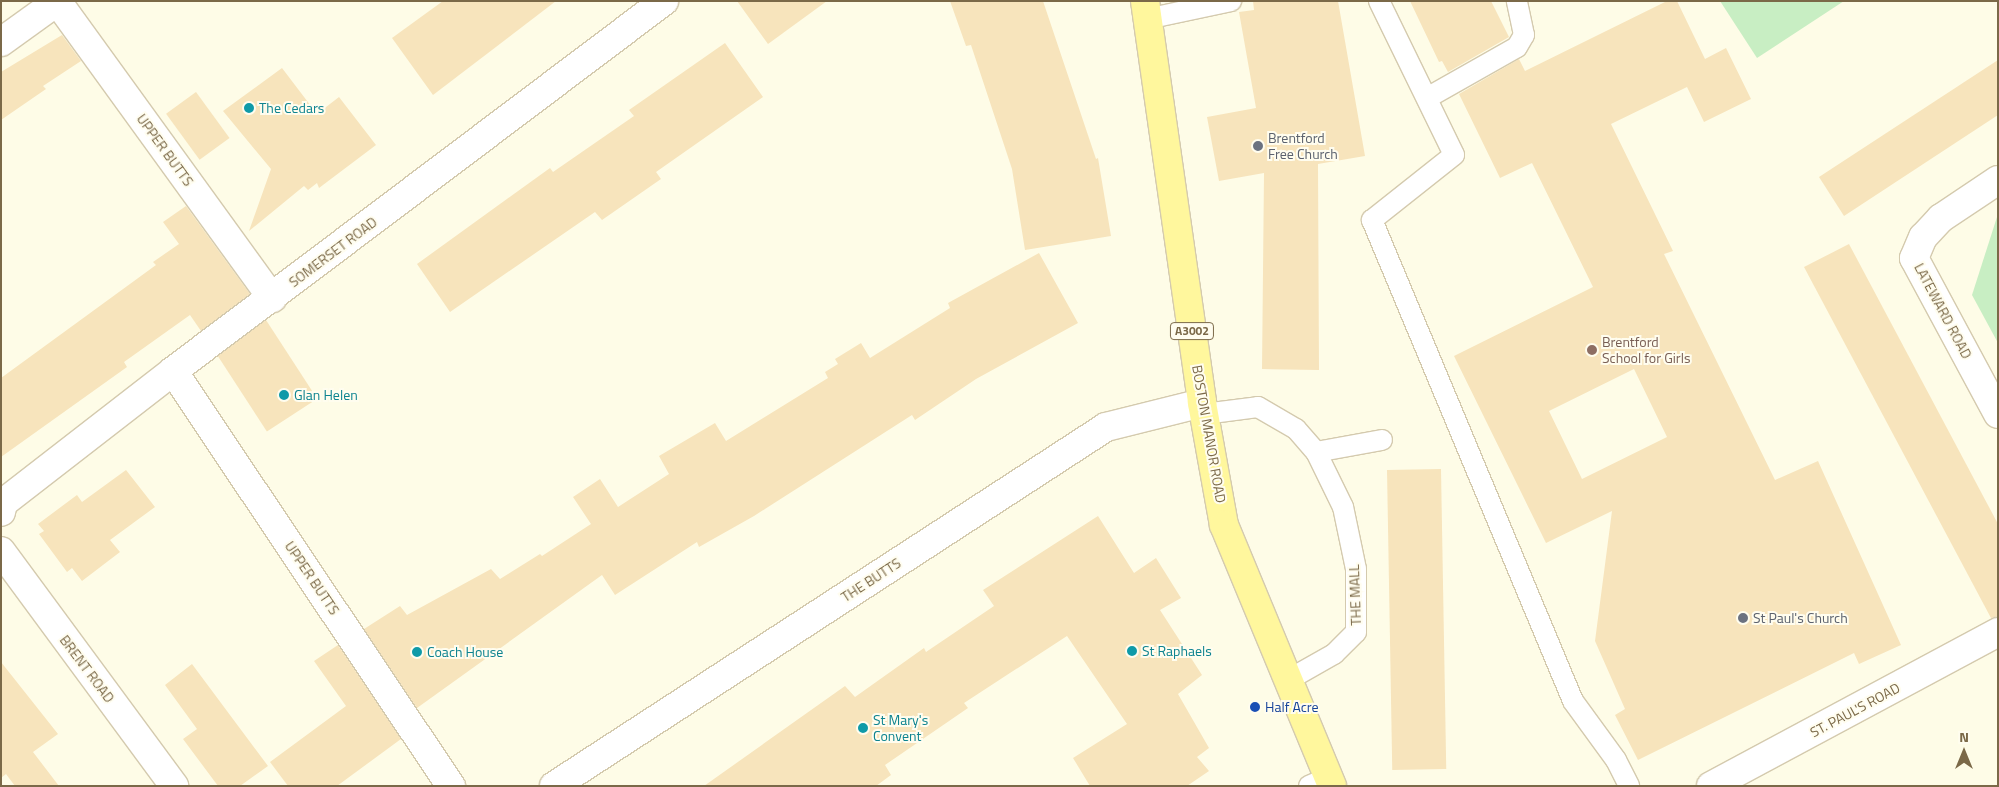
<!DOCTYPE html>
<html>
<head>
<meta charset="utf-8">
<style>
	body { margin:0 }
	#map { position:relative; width:1999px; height:787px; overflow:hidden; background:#fefce7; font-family:"Titillium Web",sans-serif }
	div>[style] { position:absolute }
	.green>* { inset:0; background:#c8eec3 }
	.building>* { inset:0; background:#f7e4bc; transform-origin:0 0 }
	.roads { filter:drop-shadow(1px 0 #d4caae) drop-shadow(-1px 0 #d4caae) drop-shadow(0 1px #d4caae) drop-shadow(0 -1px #d4caae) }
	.lane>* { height:20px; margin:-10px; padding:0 10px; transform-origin:10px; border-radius:10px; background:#fff }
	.street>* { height:28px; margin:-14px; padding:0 14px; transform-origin:14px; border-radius:14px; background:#fff }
	.primary>* { height:28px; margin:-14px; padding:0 14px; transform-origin:14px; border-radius:14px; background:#fff79d }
	.dots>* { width:14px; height:14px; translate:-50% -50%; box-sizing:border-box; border:2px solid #fffdef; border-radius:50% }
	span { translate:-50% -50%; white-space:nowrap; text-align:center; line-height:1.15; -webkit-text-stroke:4px #fffdef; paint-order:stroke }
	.shield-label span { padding:1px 4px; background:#fffdef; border:1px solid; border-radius:4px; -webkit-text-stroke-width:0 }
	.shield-label { font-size:12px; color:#7b6948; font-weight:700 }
	.culture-label { font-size:14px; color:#0d838f }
	.left { translate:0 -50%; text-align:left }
	.worship-label { font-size:14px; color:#5b616d }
	.street-label { font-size:14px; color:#7b6948 }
	.education-label { font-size:14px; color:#785e54 }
	.transit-label { font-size:14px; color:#164399 }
	.frame { position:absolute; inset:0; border:2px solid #7b6948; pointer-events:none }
	.north { position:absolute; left:1939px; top:727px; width:50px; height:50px; -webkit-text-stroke:4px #fffdef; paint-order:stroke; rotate:0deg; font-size:14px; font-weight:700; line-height:20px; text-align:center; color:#7b6948 }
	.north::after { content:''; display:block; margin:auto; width:18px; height:22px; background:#7b6948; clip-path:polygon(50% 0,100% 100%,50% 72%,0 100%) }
</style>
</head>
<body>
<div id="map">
	<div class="green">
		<div style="clip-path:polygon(1720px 1px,1844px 1px,1757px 58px)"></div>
		<div style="clip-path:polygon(1997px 217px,1998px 217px,1998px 343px,1972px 295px)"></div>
	</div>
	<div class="building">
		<div style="clip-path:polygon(443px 1px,556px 1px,433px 95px,392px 38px)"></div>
		<div style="clip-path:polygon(737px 1px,827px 1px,768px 44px)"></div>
		<div style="clip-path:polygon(950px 1px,1043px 1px,1096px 159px,1098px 158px,1111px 236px,1025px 250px,1012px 169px,971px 45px,966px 46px)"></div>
		<div style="clip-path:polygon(1253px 1px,1338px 1px,1365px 156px,1318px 164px,1319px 370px,1262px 369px,1264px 173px,1219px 181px,1207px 117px,1256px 108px,1239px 12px,1254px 10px)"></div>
		<div style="clip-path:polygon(1410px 1px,1491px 1px,1509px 37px,1448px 72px,1442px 61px,1439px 62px)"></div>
		<div style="clip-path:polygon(evenodd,1667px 1px,1677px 1px,1705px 59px,1726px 48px,1751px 99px,1704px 122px,1687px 87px,1611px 124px,1673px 251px,1664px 254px,1775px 480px,1818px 461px,1901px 645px,1859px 664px,1854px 653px,1638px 760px,1615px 715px,1625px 709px,1595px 641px,1612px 511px,1546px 543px,1454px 356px,1593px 287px,1532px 163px,1500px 178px,1459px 94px,1519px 59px,1525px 71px,1667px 1px,1634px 369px,1667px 437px,1582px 479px,1549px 411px,1634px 369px)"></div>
		<div style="clip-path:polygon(62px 35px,81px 61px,43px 86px,46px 89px,1px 120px,1px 72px)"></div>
		<div style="clip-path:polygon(725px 43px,763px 97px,656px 172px,661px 179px,602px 220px,595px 212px,450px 312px,417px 264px,550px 168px,553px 172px,634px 116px,629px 110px)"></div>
		<div style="clip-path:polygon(1998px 60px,1998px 115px,1844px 216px,1819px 177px)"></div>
		<div style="clip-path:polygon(282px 68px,317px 114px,339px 97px,376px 145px,319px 188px,317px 183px,308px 190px,304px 186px,249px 231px,271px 169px,223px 111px)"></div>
		<div style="left:196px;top:92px;width:57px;height:37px;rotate:54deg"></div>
		<div style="clip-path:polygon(186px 206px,250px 294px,201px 331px,190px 315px,124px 362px,127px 367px,1px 457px,1px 378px,156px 265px,153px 262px,179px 244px,163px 222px)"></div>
		<div style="clip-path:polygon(1849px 244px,1998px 524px,1998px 616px,1991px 618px,1804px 267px)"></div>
		<div style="clip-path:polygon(1039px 253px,1078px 323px,976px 379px,915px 420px,912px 415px,754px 516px,699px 547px,697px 542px,615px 595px,602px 575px,417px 708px,364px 629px,400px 606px,407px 615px,491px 569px,500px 579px,540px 554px,542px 556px,591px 524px,573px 497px,600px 479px,618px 507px,669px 474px,659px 456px,715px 423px,726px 441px,828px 378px,825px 372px,838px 364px,835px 359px,861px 343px,870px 358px,950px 308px,948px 303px)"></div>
		<div style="left:266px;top:320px;width:94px;height:60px;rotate:57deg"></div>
		<div style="left:1441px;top:469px;width:300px;height:54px;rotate:89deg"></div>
		<div style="clip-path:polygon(126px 470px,155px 507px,110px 540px,120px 552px,82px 581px,72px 568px,67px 572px,39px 534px,44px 531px,38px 524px,77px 495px,82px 502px)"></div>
		<div style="clip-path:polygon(1098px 516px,1134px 573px,1156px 558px,1181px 598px,1160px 610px,1202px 675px,1178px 694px,1209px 748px,1197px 757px,1209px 771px,1187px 786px,1090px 786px,1073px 758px,1127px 724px,1067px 636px,964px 703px,968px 708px,885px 765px,891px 775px,876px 786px,704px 786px,845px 686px,855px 697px,924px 648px,926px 652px,994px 606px,983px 590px)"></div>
		<div style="clip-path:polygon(338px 645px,401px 739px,337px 786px,288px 786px,270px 762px,346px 706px,314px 661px)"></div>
		<div style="clip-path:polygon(1px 662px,58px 734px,33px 752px,59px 786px,15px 786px,6px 774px,1px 778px)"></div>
		<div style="clip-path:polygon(192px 664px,268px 766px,240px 786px,218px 786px,183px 739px,197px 729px,165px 685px)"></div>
	</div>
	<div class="roads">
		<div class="lane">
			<div style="left:1379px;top:1px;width:171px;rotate:64deg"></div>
			<div style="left:1454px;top:155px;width:105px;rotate:141.6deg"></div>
			<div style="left:1372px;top:220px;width:521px;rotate:67.32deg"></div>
			<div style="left:1573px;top:701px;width:73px;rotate:53.9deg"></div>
			<div style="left:1616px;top:760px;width:29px;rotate:63deg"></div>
			<div style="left:1147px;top:19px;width:86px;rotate:-12.1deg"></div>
			<div style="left:1427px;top:98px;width:103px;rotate:-29.5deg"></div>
			<div style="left:1517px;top:47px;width:14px;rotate:-60deg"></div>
			<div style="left:1524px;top:35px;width:35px;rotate:-102deg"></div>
			<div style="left:1204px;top:414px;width:54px;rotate:-7.4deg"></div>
			<div style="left:1258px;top:407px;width:44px;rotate:30.1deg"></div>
			<div style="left:1296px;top:429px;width:30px;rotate:49deg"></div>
			<div style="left:1316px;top:452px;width:67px;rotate:-10.3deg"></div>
			<div style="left:1288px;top:680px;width:53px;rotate:-29.5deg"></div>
			<div style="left:1334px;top:654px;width:31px;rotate:-45deg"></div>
			<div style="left:1356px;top:632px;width:63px;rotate:-90deg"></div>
			<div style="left:1356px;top:569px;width:63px;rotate:-101.8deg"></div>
			<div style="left:1343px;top:507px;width:61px;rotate:-116.1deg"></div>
			<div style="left:1309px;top:786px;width:22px;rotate:-24deg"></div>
		</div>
		<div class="street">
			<div style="left:57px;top:1px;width:367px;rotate:54.1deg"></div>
			<div style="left:1px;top:42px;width:70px;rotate:-35.7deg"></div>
			<div style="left:1998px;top:180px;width:69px;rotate:146.3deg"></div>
			<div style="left:1941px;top:218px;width:26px;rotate:133deg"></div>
			<div style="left:1923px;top:237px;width:23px;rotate:113deg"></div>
			<div style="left:1914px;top:258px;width:177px;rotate:61.7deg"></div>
			<div style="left:173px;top:371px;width:500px;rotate:56.2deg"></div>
			<div style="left:1px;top:512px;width:9px;rotate:-77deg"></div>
			<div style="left:3px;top:503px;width:215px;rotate:-37.8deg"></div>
			<div style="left:173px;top:371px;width:615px;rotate:-37deg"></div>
			<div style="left:1px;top:551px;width:292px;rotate:53.6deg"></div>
			<div style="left:554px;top:786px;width:658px;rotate:-33.04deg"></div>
			<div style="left:1106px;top:427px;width:99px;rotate:-14deg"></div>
			<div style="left:1711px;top:786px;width:326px;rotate:-28.2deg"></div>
		</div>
		<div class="primary">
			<div style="left:1145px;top:1px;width:406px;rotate:81.9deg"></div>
			<div style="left:1202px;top:403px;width:124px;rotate:79.8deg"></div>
			<div style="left:1224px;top:525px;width:282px;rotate:67.5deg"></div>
		</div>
	</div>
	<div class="dots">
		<div style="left:249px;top:108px;background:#0f9aa8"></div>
		<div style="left:1258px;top:146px;background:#6b7280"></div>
		<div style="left:1592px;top:350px;background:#8d6e63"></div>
		<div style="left:284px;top:395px;background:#0f9aa8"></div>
		<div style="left:1743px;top:618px;background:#6b7280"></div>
		<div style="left:1132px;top:651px;background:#0f9aa8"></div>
		<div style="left:417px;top:652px;background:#0f9aa8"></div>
		<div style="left:1255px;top:707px;background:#1a4fb4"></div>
		<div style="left:863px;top:728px;background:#0f9aa8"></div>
	</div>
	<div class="shield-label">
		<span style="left:1192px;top:331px">A3002</span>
	</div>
	<div class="culture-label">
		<span class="left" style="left:259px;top:108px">The Cedars</span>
		<span class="left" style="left:294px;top:395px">Glan Helen</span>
		<span class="left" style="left:1142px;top:651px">St Raphaels</span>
		<span class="left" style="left:427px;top:652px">Coach House</span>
		<span class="left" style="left:873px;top:728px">St Mary's<br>Convent</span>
	</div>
	<div class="worship-label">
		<span class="left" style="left:1268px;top:146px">Brentford<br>Free Church</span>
		<span class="left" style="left:1753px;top:618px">St Paul's Church</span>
	</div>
	<div class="street-label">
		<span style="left:165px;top:150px;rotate:54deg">UPPER BUTTS</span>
		<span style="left:333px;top:252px;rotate:-37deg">SOMERSET ROAD</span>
		<span style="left:1943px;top:311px;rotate:62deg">LATEWARD ROAD</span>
		<span style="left:1209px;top:434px;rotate:80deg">BOSTON MANOR ROAD</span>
		<span style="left:312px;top:578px;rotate:56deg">UPPER BUTTS</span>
		<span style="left:871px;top:580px;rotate:-33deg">THE BUTTS</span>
		<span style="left:1355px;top:595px;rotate:-92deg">THE MALL</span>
		<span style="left:87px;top:669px;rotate:53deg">BRENT ROAD</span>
		<span style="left:1855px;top:710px;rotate:-28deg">ST. PAUL'S ROAD</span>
	</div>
	<div class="education-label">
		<span class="left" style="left:1602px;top:350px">Brentford<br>School for Girls</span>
	</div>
	<div class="transit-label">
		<span class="left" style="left:1265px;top:707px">Half Acre</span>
	</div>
	<div class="frame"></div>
	<div class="north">N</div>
</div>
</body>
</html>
